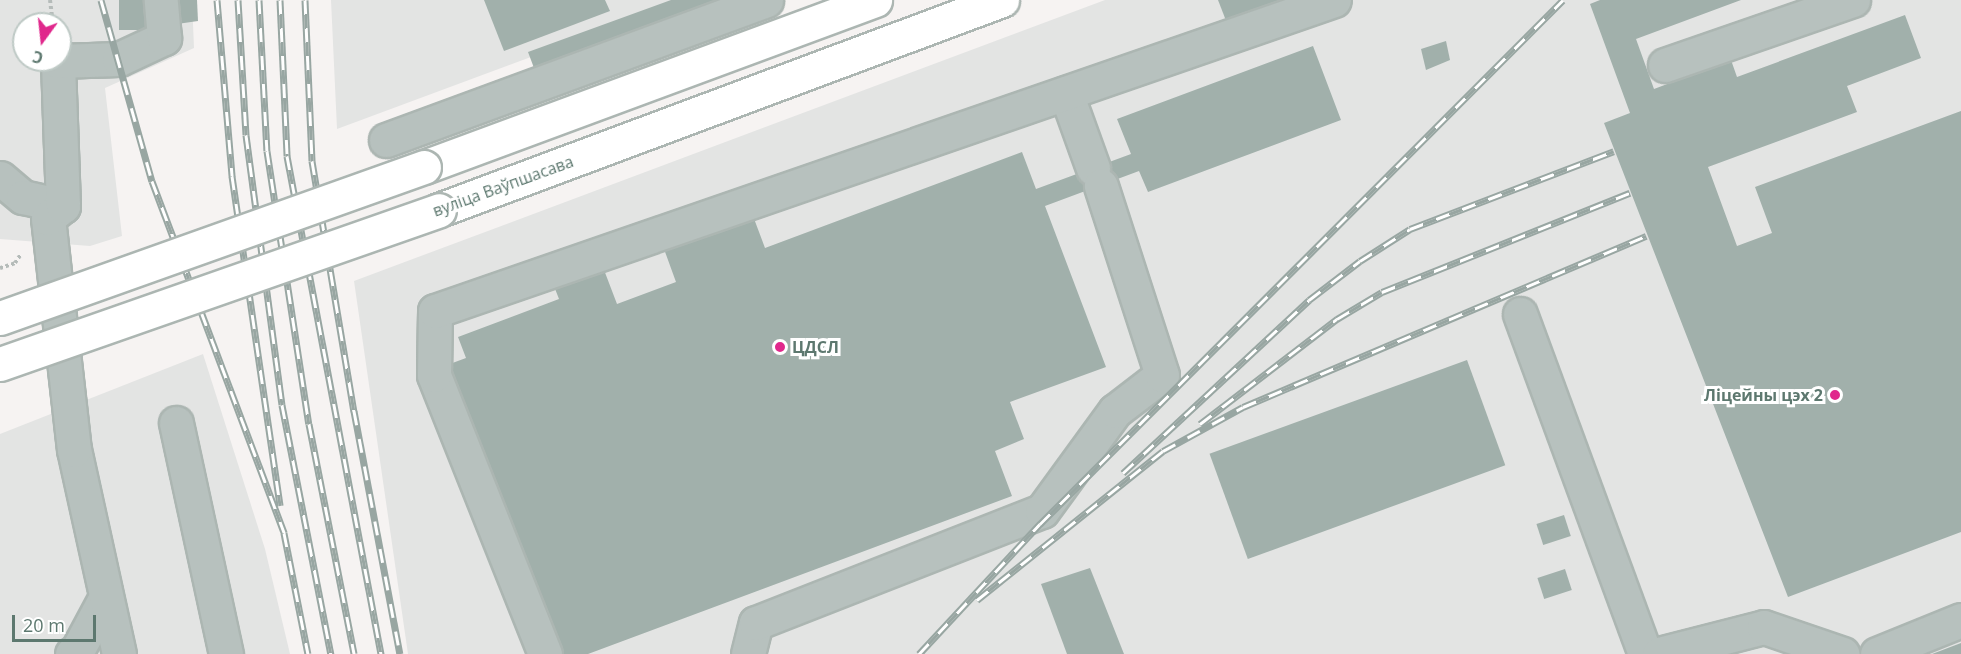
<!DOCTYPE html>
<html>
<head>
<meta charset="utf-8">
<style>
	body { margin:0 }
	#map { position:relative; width:1961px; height:654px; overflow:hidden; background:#f6f3f2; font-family:"Open Sans",sans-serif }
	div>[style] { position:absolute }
	.built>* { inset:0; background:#e3e4e3 }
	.building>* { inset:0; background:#a1b0ab; transform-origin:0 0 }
	.path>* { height:4px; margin-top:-2px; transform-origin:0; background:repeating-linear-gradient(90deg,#b5bbb9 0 3px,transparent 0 6px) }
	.roads { filter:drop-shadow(2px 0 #acb6b2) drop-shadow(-2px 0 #acb6b2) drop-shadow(0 2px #acb6b2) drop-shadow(0 -2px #acb6b2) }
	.minor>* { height:33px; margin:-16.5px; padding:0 16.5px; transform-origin:16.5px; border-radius:16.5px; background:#b7c1be }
	.major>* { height:33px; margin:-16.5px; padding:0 16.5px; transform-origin:16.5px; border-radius:16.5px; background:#fff }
	.rail>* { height:7px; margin-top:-3.5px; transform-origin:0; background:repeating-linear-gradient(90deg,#fff 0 14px,#98a6a2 0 28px); box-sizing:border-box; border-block:2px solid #98a6a2 }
	.bridges { filter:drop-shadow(2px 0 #acb6b2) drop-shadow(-2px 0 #acb6b2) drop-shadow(0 2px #acb6b2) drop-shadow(0 -2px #acb6b2) }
	.major-bridge>* { height:33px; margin:-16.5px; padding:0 16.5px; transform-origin:16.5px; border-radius:16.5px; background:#fff }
	.dots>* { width:16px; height:16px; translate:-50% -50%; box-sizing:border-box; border:3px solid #fff; border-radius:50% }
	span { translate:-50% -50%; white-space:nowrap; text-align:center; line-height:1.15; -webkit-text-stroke:6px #fff; paint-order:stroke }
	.street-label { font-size:16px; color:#5d786f }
	.poi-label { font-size:16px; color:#5d786f; font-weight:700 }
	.left { translate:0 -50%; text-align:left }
	.right { translate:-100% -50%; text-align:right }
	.north { position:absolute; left:12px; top:12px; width:60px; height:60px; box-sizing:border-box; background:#fff; border:2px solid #bec9c5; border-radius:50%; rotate:195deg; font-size:16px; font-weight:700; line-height:24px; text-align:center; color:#5d786f }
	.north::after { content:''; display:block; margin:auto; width:21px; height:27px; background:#e0288c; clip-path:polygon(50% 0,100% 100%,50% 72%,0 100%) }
	.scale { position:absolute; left:12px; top:615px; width:84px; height:27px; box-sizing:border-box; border:3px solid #5d786f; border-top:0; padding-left:8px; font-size:18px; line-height:21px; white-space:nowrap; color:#5d786f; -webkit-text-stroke:4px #fff; paint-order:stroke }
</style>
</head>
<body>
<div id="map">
	<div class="built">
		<div style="clip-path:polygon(evenodd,0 0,192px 0,194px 48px,105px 88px,122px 236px,90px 246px,0 239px,0 0,24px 24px,60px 24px,60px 60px,24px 60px,24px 24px)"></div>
		<div style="clip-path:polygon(331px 0,685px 0,337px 129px)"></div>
		<div style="clip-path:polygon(1105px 0,1961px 0,1961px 654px,408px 654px,354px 281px)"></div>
		<div style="clip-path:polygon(203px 354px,265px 549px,290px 654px,0 654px,0 434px)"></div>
	</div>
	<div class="building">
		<div style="left:119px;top:0;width:26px;height:30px"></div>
		<div style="clip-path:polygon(169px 0,197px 0,198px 21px,170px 25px)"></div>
		<div style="clip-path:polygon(484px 0,605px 0,610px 11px,504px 51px)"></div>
		<div style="clip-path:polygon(671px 0,744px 0,537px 76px,528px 52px)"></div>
		<div style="clip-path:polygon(1218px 0,1311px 0,1230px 31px)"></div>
		<div style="clip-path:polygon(1600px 0,1741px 0,1636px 39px,1654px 89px,1731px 60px,1737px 77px,1905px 15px,1921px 58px,1847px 86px,1857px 112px,1708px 167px,1737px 246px,1772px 233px,1755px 187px,1961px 111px,1961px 532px,1788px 597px,1604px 123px,1630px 113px,1590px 4px)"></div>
		<div style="clip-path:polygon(1446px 41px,1450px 60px,1426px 70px,1421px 49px)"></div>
		<div style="clip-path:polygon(1313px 46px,1341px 120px,1148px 192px,1139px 171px,1045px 206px,1106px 367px,1010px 402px,1024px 439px,995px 451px,1012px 496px,588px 654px,555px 654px,447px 365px,466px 358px,458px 337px,559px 299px,552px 281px,601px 262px,617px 304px,676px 282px,664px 249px,753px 216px,765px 248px,1022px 152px,1036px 189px,1131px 154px,1117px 119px)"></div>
		<div style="left:1467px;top:360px;width:112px;height:274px;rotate:70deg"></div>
		<div style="left:1564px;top:515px;width:22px;height:29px;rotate:72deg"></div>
		<div style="clip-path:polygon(1090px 568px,1124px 654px,1067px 654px,1041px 584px)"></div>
		<div style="left:1565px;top:569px;width:22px;height:29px;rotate:72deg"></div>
		<div style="clip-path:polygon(1961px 643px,1961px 654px,1932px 654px)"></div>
	</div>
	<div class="path">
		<div style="left:50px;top:0;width:24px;rotate:83deg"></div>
		<div style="left:0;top:268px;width:16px;rotate:-18deg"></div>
		<div style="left:15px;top:263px;width:11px;rotate:-56deg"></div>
	</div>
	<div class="roads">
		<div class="minor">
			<div style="left:1665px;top:65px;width:199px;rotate:-19.1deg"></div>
			<div style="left:1066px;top:93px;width:80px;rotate:70.2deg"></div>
			<div style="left:386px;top:140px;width:405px;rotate:-20.2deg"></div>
			<div style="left:0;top:178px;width:30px;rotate:40deg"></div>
			<div style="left:23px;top:197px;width:41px;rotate:12.7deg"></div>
			<div style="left:1520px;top:314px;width:362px;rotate:69.8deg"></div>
			<div style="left:176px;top:423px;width:236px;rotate:77.8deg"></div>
			<div style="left:72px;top:654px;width:6px;rotate:-31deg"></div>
			<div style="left:77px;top:651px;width:61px;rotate:-61.8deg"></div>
			<div style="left:119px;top:654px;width:209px;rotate:-102.4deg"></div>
			<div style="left:74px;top:450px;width:233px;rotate:-96.4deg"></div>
			<div style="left:48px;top:218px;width:19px;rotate:-39deg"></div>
			<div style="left:63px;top:206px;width:145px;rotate:-92deg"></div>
			<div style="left:58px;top:61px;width:61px;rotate:-1.9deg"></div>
			<div style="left:119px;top:59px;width:50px;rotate:-25deg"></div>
			<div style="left:164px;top:38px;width:38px;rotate:-95deg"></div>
			<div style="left:545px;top:654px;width:300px;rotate:-111.7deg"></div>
			<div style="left:434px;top:375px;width:64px;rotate:-89.1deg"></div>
			<div style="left:435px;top:311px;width:951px;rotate:-19.08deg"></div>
			<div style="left:748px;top:654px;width:32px;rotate:-76deg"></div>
			<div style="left:756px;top:623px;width:307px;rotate:-21.4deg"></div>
			<div style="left:1042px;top:511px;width:124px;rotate:-53.9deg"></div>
			<div style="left:1115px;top:411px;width:59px;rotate:-37.5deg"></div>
			<div style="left:1162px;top:375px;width:199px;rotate:-107.9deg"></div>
			<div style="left:1659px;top:654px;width:108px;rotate:-14.4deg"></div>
			<div style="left:1764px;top:627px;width:83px;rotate:18.9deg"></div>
			<div style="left:1877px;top:654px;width:91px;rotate:-22deg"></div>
		</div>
		<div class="major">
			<div style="left:424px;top:167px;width:481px;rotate:-20.3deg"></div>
			<div style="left:439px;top:210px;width:601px;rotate:-20.46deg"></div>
		</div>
	</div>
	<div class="rail">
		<div style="left:101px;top:0;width:188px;rotate:74.3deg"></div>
		<div style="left:152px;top:181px;width:376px;rotate:69.4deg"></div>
		<div style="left:284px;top:533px;width:123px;rotate:78.8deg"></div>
		<div style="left:217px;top:0;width:177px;rotate:85.1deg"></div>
		<div style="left:232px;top:176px;width:333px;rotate:81.7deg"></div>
		<div style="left:238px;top:0;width:135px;rotate:86.6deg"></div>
		<div style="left:246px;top:135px;width:272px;rotate:82.4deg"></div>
		<div style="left:282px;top:405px;width:254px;rotate:78.9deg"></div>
		<div style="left:259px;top:0;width:151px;rotate:87deg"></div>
		<div style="left:267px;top:151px;width:276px;rotate:81.3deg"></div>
		<div style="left:309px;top:424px;width:234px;rotate:78.9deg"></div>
		<div style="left:280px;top:0;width:156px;rotate:87.4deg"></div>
		<div style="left:287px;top:156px;width:507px;rotate:79.31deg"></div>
		<div style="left:305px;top:0;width:161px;rotate:87.5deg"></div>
		<div style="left:312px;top:161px;width:254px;rotate:80.5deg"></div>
		<div style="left:354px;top:411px;width:247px;rotate:79.3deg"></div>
		<div style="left:1200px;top:424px;width:173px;rotate:-37.5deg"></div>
		<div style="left:1337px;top:319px;width:52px;rotate:-31deg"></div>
		<div style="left:1382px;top:292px;width:267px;rotate:-21.8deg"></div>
		<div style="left:1123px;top:473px;width:254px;rotate:-42.9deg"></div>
		<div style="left:1309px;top:300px;width:64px;rotate:-37.4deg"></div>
		<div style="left:1360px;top:261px;width:59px;rotate:-32.6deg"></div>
		<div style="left:1410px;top:229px;width:218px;rotate:-20.9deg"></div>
		<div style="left:977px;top:600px;width:238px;rotate:-38.7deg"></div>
		<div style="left:1163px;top:451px;width:91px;rotate:-28.8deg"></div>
		<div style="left:1243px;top:407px;width:438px;rotate:-23deg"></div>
		<div style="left:919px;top:654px;width:178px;rotate:-47.1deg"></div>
		<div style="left:1040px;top:524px;width:740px;rotate:-45.05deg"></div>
	</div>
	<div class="bridges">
		<div class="major-bridge">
			<div style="left:0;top:318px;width:450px;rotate:-19.6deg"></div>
			<div style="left:0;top:364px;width:465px;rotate:-19.3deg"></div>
		</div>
	</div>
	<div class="dots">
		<div style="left:780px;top:347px;background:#e0288c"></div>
		<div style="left:1835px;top:395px;background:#e0288c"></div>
	</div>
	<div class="street-label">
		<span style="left:503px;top:186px;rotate:-20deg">вуліца Ваўпшасава</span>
	</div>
	<div class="poi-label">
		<span class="left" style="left:792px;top:347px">ЦДСЛ</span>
		<span class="right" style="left:1823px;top:395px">Ліцейны цэх 2</span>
	</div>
	<div class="north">С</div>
	<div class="scale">20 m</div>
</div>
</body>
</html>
